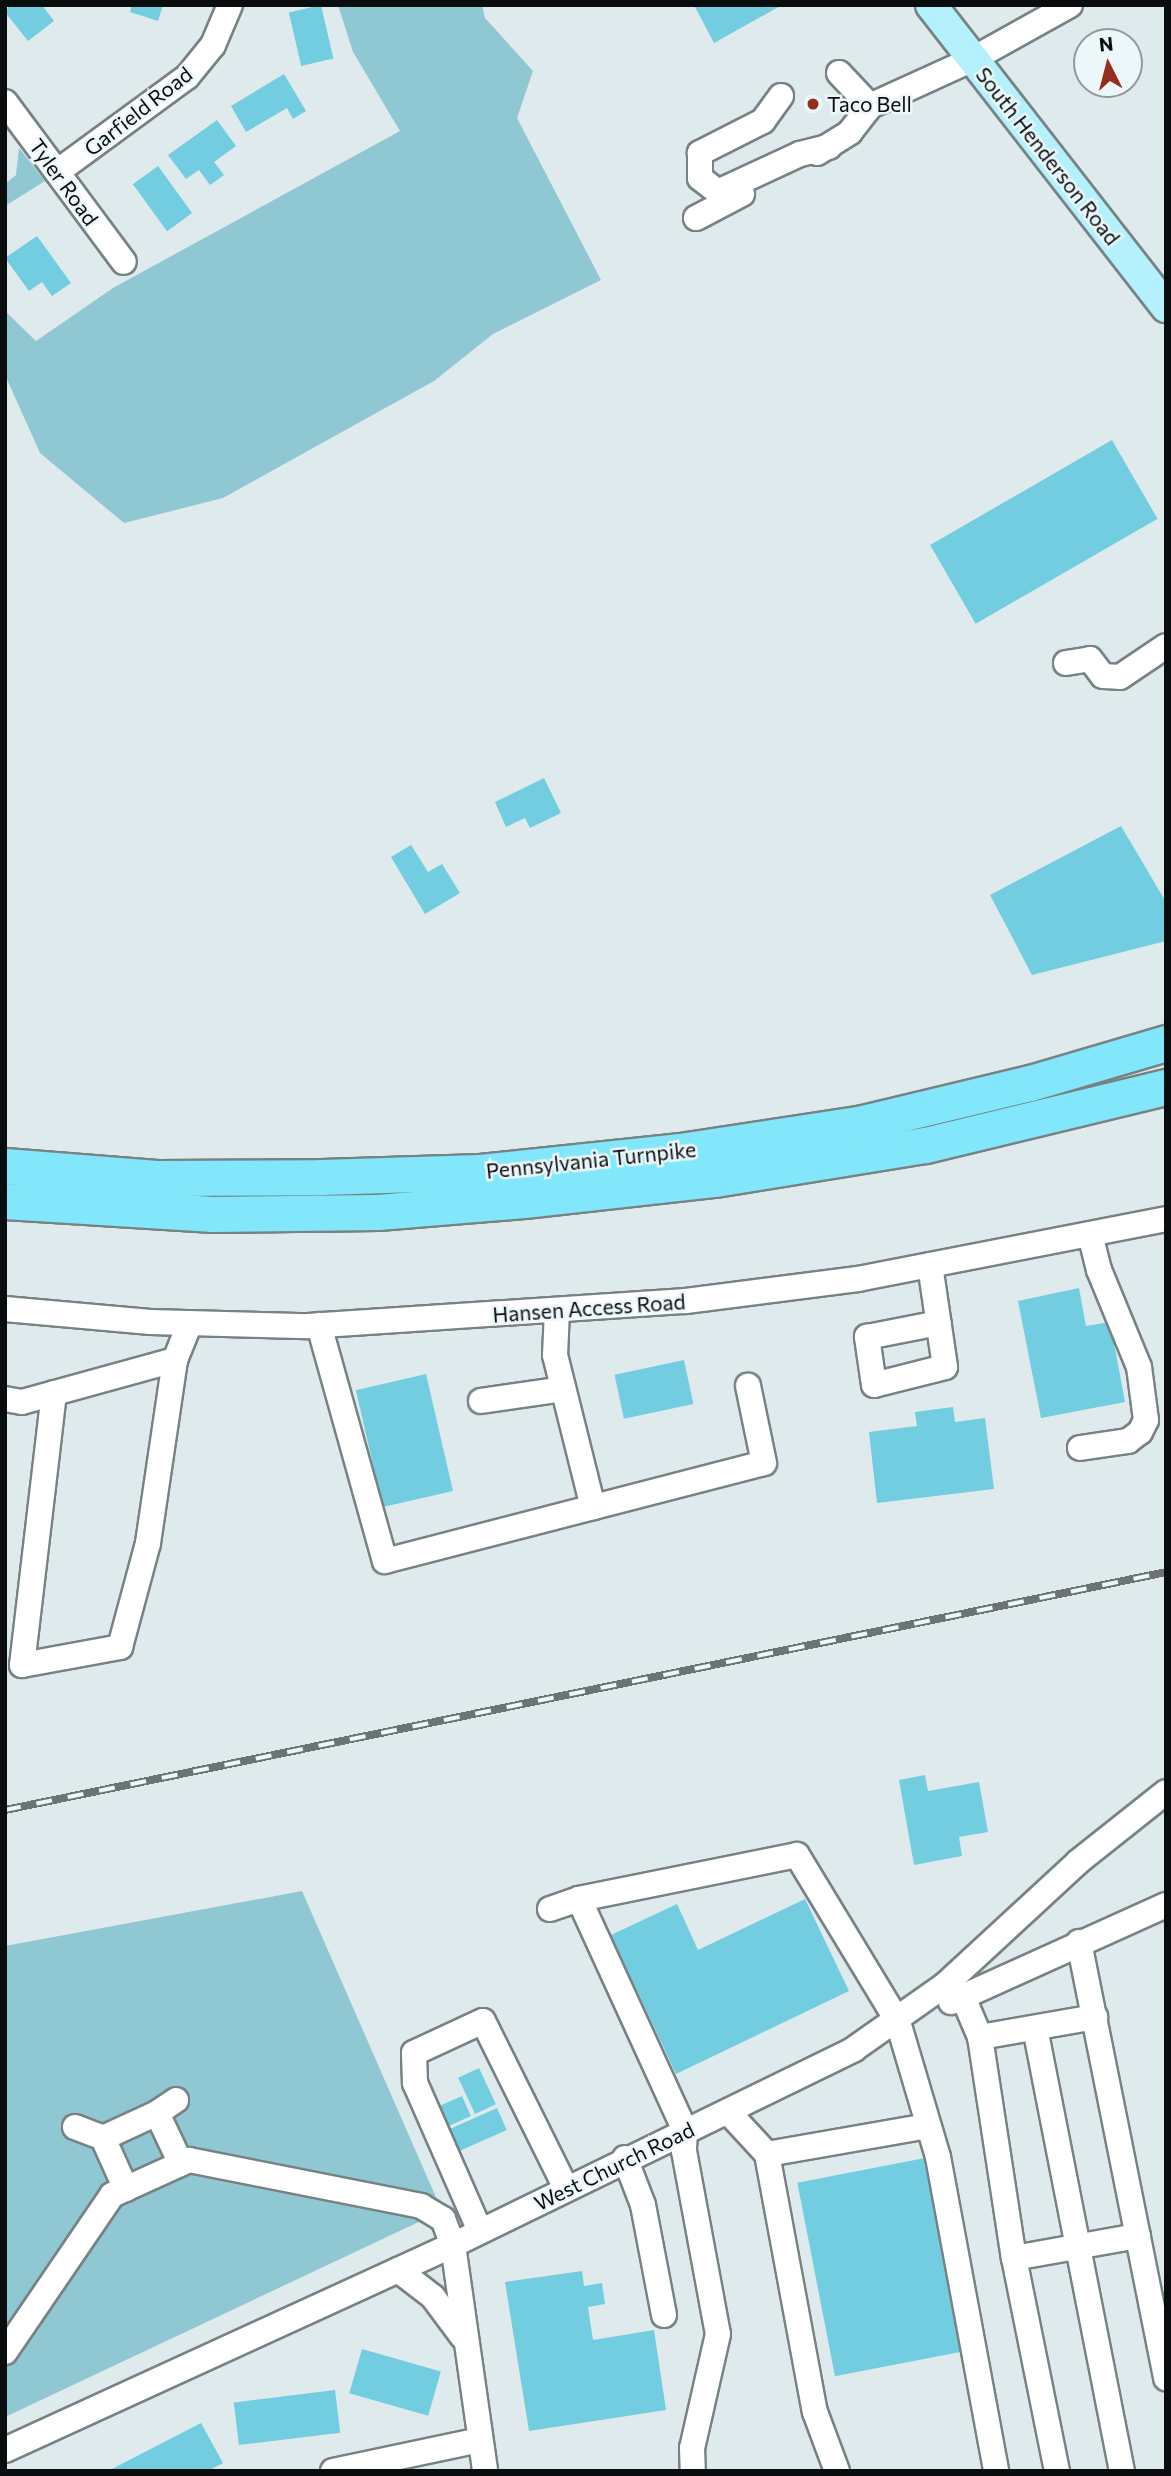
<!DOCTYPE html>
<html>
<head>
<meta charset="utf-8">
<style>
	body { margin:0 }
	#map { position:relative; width:1171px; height:2476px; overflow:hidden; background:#dfeaec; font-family:Commissioner,sans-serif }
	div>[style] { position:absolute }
	.green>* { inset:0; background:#8fc7d3 }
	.building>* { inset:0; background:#71cddf; transform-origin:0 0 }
	.roads { filter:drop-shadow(2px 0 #778284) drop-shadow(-2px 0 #778284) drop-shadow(0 2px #778284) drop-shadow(0 -2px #778284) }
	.minor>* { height:24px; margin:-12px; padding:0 12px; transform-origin:12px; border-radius:12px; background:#fff }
	.major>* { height:30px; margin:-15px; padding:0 15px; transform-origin:15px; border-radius:15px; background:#b4f1fc }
	.highway>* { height:35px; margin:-17.5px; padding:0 17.5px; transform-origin:17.5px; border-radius:17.5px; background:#82e7fa }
	.rail>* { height:8px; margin-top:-4px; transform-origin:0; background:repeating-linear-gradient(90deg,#ecf7fa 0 16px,#6c7374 0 32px); box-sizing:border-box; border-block:2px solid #6c7374 }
	.dots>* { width:19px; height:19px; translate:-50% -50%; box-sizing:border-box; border:4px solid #ecf7fa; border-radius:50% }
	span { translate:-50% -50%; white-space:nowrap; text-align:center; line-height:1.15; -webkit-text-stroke:5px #ecf7fa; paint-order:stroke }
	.poi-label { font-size:21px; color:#0a0d0e }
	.left { translate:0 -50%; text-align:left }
	.street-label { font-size:21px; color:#0a0d0e }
	.frame { position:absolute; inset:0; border:7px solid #0a0d0e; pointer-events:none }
	.north { position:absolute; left:1073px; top:28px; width:70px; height:70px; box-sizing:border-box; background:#ecf7fa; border:2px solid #92999c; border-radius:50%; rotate:354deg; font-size:19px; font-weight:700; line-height:28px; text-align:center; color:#0a0d0e }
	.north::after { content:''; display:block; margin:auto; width:24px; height:32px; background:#972d1e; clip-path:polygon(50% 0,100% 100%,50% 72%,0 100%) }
</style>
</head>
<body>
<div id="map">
	<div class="green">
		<div style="clip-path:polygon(338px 5px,482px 5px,485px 18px,533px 71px,517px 118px,601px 280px,493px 334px,434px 381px,223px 498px,124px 523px,40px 453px,5px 375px,5px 311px,36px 341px,113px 288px,400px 131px,353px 52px)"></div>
		<div style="clip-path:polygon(19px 148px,45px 181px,5px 206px,5px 184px,16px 175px)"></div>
		<div style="clip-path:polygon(302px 1891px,442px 2211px,5px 2417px,5px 1946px)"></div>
	</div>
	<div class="building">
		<div style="clip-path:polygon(10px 5px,42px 5px,54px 21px,28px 41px,5px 12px)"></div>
		<div style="clip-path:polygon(132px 5px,163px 5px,158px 21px,130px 12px)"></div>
		<div style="left:321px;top:5px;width:55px;height:33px;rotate:77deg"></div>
		<div style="clip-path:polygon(694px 5px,782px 5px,714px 43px)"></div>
		<div style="clip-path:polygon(284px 74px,306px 111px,293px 119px,287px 108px,246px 132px,231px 106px)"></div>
		<div style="clip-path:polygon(217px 120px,236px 146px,214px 162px,224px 175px,210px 185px,199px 170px,186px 179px,168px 155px)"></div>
		<div style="left:158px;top:166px;width:58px;height:31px;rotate:54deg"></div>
		<div style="clip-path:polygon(37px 236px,71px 283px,52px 296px,42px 282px,29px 291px,5px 258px)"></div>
		<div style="left:1112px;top:440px;width:91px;height:210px;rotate:60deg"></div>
		<div style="clip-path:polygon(544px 778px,561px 813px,530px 828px,525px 818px,506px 827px,495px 802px)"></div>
		<div style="clip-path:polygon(1121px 826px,1166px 902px,1166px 941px,1032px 975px,990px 895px)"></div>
		<div style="clip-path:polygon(411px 845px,428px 872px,442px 864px,460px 893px,425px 914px,391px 857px)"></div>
		<div style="clip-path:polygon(1079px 1288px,1086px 1326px,1110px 1322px,1125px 1402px,1041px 1418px,1018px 1301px)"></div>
		<div style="left:684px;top:1360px;width:45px;height:71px;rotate:78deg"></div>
		<div style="left:426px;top:1374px;width:120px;height:72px;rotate:77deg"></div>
		<div style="clip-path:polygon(953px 1407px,955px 1422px,985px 1418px,994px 1489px,877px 1503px,869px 1432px,917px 1426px,915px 1412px)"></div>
		<div style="clip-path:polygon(925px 1775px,928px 1791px,979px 1782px,988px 1832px,959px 1837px,962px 1856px,914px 1865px,899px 1780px)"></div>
		<div style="clip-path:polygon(805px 1899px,849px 1991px,676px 2074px,611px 1935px,677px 1904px,698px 1950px)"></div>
		<div style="left:479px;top:2068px;width:40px;height:23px;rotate:65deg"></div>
		<div style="left:462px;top:2096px;width:22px;height:26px;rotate:66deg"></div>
		<div style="left:497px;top:2108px;width:24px;height:58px;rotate:66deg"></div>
		<div style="left:925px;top:2158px;width:197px;height:130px;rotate:79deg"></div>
		<div style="clip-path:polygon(582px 2271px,584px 2286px,602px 2283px,605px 2304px,588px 2307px,593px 2340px,654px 2330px,666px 2410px,529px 2431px,505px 2282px)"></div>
		<div style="left:362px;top:2349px;width:82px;height:46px;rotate:16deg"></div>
		<div style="left:335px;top:2390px;width:43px;height:102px;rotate:83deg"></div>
		<div style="clip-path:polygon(201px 2423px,223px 2463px,208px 2471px,108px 2471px)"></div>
	</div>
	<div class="roads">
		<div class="minor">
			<div style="left:839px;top:73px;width:45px;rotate:46.8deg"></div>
			<div style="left:870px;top:106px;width:113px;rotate:-24.5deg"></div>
			<div style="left:973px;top:59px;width:111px;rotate:-29.1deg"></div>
			<div style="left:781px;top:96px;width:31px;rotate:126deg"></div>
			<div style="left:763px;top:121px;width:71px;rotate:153.1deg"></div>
			<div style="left:700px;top:153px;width:25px;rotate:90deg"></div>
			<div style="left:700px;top:178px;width:23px;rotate:38deg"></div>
			<div style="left:718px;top:192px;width:90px;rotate:-24.9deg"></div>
			<div style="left:800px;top:154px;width:30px;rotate:-14deg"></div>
			<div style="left:5px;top:102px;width:199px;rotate:53.4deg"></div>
			<div style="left:817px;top:153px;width:39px;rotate:-32deg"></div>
			<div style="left:850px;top:132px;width:33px;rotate:-52deg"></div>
			<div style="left:57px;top:172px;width:161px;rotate:-36.2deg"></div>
			<div style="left:187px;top:77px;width:41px;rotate:-50.9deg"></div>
			<div style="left:213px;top:45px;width:43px;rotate:-67deg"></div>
			<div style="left:696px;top:218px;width:52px;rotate:-27.6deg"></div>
			<div style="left:1066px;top:663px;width:24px;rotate:-9deg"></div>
			<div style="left:1090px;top:659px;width:21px;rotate:53deg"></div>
			<div style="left:1103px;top:676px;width:17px;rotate:3deg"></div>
			<div style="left:1120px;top:677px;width:55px;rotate:-34deg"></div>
			<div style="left:930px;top:1265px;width:103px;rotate:81.6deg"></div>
			<div style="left:945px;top:1367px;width:73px;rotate:165.8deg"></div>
			<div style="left:874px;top:1385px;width:49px;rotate:-98.3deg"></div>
			<div style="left:867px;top:1337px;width:73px;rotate:-11deg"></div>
			<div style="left:5px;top:1309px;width:146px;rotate:5.1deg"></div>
			<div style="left:150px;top:1322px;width:158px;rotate:1.5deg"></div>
			<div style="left:308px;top:1326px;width:379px;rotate:-3.8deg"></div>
			<div style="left:686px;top:1301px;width:173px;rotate:-7.3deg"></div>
			<div style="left:858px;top:1279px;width:314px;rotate:-11deg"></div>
			<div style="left:557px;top:1310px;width:45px;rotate:92.5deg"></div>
			<div style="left:555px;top:1355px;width:157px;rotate:76deg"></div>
			<div style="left:319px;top:1325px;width:245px;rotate:74.4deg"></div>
			<div style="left:385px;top:1561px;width:391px;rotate:-14.5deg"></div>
			<div style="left:764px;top:1463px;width:79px;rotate:-101.7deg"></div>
			<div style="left:54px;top:1393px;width:274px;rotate:96.7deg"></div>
			<div style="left:22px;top:1665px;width:100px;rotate:-10.4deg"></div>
			<div style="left:120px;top:1647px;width:108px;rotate:-74.9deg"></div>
			<div style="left:148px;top:1543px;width:185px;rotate:-81.6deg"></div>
			<div style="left:5px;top:1399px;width:17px;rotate:10deg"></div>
			<div style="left:22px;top:1402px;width:159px;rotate:-15.4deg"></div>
			<div style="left:175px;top:1360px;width:40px;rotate:-68deg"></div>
			<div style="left:481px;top:1401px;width:83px;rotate:-8.3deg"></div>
			<div style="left:1080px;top:1448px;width:49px;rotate:-8.3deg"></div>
			<div style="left:1128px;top:1441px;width:15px;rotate:-37deg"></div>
			<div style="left:1140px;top:1432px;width:13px;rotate:-63deg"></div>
			<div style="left:1146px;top:1420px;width:53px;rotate:-97.5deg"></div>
			<div style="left:1139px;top:1367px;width:105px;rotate:-112.4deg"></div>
			<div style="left:1099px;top:1270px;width:37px;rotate:-104deg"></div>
			<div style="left:579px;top:1899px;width:254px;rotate:65.4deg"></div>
			<div style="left:685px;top:2130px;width:21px;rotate:93deg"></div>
			<div style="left:684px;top:2151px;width:186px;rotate:79.5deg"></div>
			<div style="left:718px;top:2334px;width:117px;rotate:102.8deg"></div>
			<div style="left:692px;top:2448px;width:23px;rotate:88deg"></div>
			<div style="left:550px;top:1909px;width:31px;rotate:-19deg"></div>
			<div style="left:579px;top:1899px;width:222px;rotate:-11.4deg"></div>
			<div style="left:797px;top:1855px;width:195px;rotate:58.8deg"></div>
			<div style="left:898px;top:2022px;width:141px;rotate:73.5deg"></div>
			<div style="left:938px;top:2157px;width:319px;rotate:79.5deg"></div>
			<div style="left:1079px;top:1942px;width:445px;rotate:78.7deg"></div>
			<div style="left:963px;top:1997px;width:43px;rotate:67deg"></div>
			<div style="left:980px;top:2037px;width:224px;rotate:81.3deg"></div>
			<div style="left:1014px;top:2258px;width:217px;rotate:78.6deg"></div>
			<div style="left:951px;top:2002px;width:236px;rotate:-24.3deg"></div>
			<div style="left:1035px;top:2028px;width:451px;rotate:78.9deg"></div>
			<div style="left:980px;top:2037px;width:117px;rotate:-9.9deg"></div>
			<div style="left:157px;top:2113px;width:23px;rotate:-34deg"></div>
			<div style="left:729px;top:2113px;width:56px;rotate:47.2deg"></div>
			<div style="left:767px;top:2154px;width:262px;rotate:79.5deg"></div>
			<div style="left:815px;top:2412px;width:63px;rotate:69.6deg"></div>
			<div style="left:75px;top:2127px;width:30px;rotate:21deg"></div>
			<div style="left:767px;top:2154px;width:162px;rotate:-9.9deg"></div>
			<div style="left:625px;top:2158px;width:50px;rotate:69deg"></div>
			<div style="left:643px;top:2205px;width:112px;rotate:79.2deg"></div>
			<div style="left:126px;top:2189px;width:56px;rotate:-114.3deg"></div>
			<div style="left:103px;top:2138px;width:60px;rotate:-24.8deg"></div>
			<div style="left:157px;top:2113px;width:56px;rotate:64.8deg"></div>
			<div style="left:480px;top:2231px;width:162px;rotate:-113.7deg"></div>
			<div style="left:415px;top:2083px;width:30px;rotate:-92deg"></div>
			<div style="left:414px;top:2053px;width:76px;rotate:-24.9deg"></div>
			<div style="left:483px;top:2021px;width:186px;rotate:63.6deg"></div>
			<div style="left:1014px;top:2258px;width:126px;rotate:-10.1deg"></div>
			<div style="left:398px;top:2270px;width:44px;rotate:37.6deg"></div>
			<div style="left:433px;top:2297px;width:49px;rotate:53.4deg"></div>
			<div style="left:5px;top:2352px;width:190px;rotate:-55.7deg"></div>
			<div style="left:112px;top:2195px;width:85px;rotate:-24.4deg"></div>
			<div style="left:189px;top:2160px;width:237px;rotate:11.2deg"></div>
			<div style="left:421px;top:2206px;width:26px;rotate:31deg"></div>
			<div style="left:443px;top:2219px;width:28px;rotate:69deg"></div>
			<div style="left:453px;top:2245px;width:228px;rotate:81.9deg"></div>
			<div style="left:5px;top:2450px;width:493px;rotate:-24.6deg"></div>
			<div style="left:453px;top:2245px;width:446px;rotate:-26deg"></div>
			<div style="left:854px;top:2049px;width:113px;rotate:-35.2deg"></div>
			<div style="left:946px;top:1984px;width:180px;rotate:-42.7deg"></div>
			<div style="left:1078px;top:1862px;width:112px;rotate:-38.5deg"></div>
			<div style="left:333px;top:2471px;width:150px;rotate:-11.9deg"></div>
		</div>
		<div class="major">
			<div style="left:931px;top:5px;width:383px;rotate:52.1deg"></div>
		</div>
		<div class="highway">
			<div style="left:5px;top:1166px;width:152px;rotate:4.5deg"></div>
			<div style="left:157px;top:1178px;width:164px;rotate:-0.3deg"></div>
			<div style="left:321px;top:1177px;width:159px;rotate:-1.8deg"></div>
			<div style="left:480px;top:1172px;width:202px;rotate:-6deg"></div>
			<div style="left:681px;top:1151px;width:184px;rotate:-8.7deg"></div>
			<div style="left:863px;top:1123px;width:172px;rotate:-13.5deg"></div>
			<div style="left:1030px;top:1083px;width:142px;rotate:-16.4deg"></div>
			<div style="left:5px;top:1201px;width:208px;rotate:3.6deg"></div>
			<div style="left:213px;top:1214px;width:165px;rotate:-0.7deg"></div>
			<div style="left:378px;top:1212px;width:146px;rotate:-4.7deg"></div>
			<div style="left:524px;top:1200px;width:192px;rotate:-6.3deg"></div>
			<div style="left:715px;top:1179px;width:214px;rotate:-9.2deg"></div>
			<div style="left:926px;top:1145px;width:247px;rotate:-13.6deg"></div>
		</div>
	</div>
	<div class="rail">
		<div style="left:5px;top:1810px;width:1185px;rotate:-11.58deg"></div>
	</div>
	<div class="dots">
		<div style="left:813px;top:104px;background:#972d1e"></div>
	</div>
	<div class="poi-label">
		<span class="left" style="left:827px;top:104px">Taco Bell</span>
	</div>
	<div class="street-label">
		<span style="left:138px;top:111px;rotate:-38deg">Garfield Road</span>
		<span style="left:1048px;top:156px;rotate:52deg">South Henderson Road</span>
		<span style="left:64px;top:182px;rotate:54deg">Tyler Road</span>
		<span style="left:591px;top:1160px;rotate:-6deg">Pennsylvania Turnpike</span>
		<span style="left:589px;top:1308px;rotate:-4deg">Hansen Access Road</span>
		<span style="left:614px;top:2166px;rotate:-26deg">West Church Road</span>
	</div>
	<div class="frame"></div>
	<div class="north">N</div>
</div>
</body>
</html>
